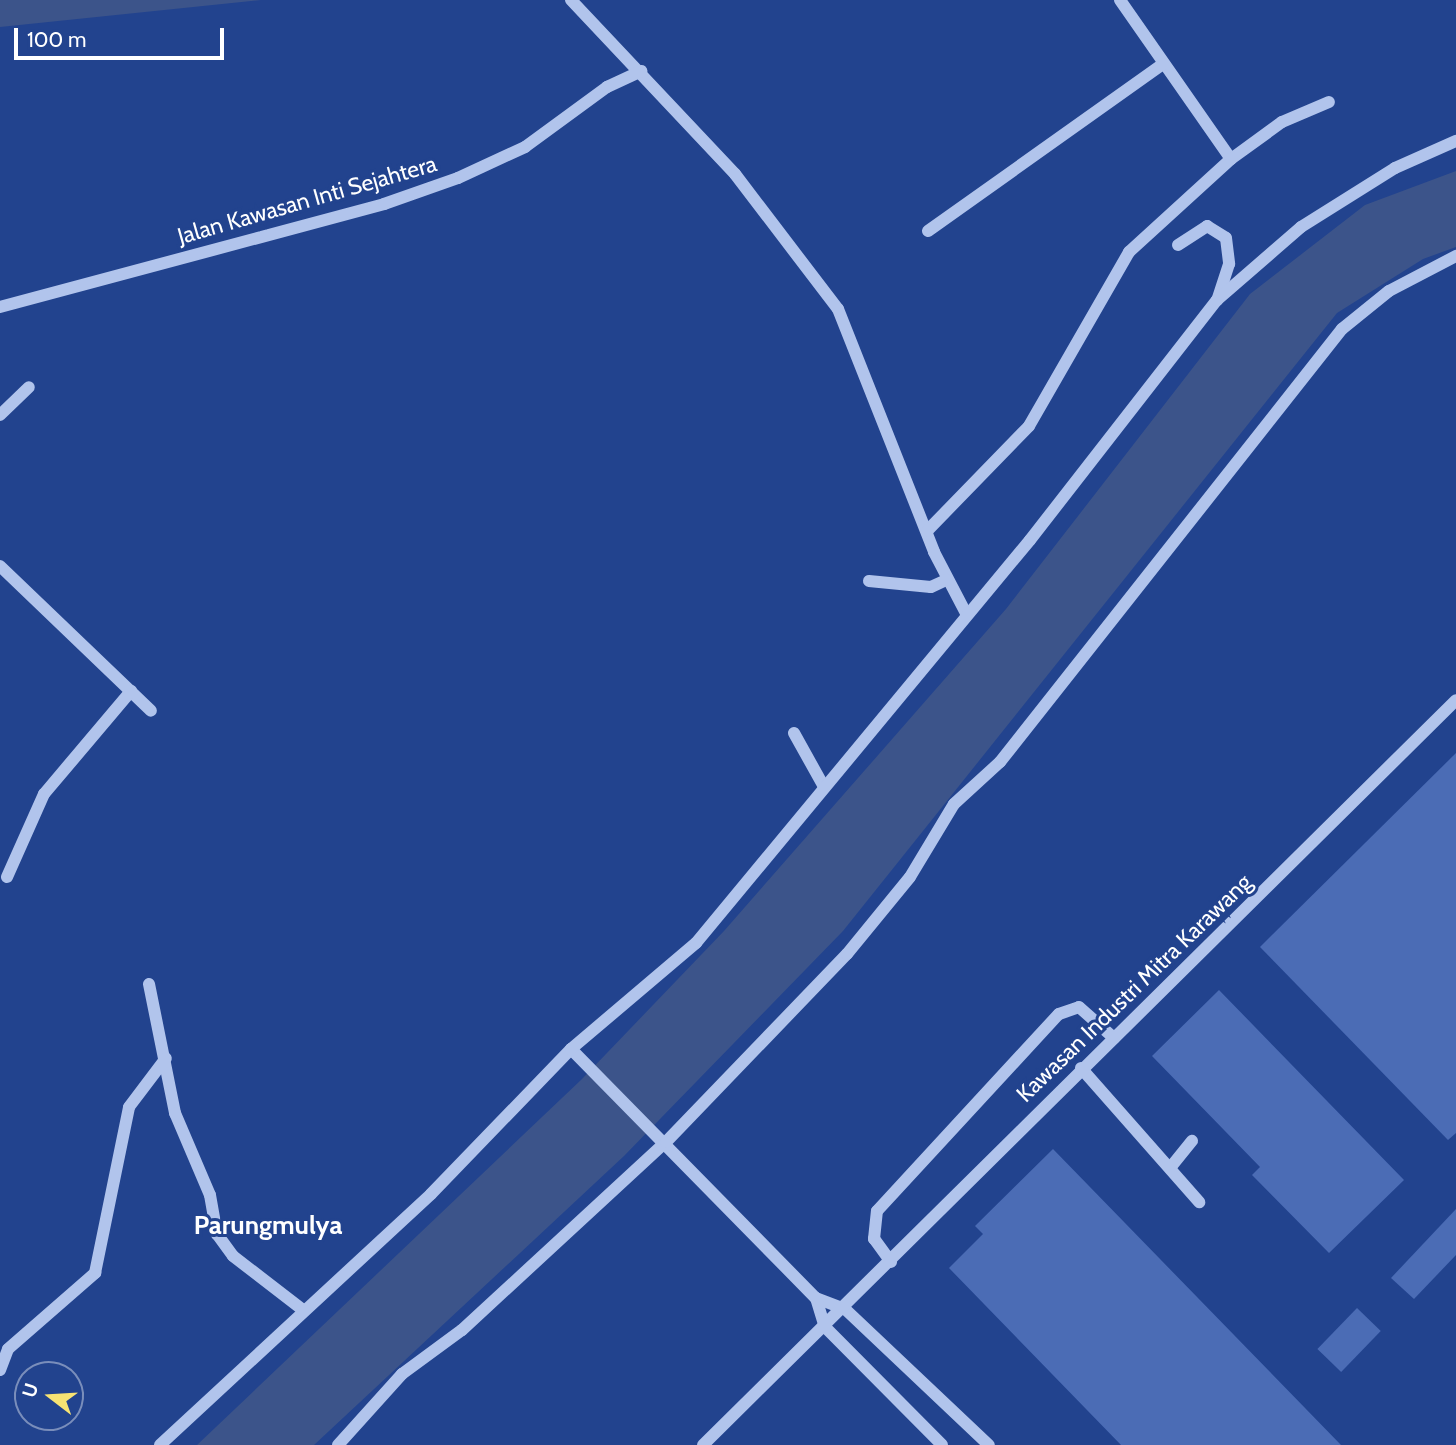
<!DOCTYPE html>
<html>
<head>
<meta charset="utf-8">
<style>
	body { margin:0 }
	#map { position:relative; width:1456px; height:1445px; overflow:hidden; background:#22438e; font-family:Cabin,sans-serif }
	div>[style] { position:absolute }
	.water>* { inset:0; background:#3c548a }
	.building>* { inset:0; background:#4b6cb5; transform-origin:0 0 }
	.minor>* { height:12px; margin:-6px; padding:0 6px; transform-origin:6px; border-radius:6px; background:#b1c4ec }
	span { translate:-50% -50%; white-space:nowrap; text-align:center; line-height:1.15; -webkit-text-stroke:6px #22438e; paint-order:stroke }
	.street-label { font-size:23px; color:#fff }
	.quarter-label { font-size:26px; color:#fff; font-weight:700 }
	.north { position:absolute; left:14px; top:1361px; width:70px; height:70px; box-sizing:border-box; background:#22438e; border:2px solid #7a8ebb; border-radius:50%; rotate:287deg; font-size:19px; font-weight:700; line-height:28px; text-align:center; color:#fff }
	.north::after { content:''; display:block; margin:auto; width:24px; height:32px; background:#f7e373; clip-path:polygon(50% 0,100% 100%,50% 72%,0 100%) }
	.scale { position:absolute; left:14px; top:28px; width:210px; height:32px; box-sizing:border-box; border:4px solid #fff; border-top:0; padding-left:9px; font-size:21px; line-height:24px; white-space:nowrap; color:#fff; -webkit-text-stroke:5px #22438e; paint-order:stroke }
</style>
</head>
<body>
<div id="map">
	<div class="water">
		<div style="clip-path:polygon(0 0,261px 0,0 27px)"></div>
		<div style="clip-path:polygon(1456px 171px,1456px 247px,1423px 259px,1337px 313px,843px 931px,624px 1156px,314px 1445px,197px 1445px,582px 1079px,724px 931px,1006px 609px,1250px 294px,1365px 205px)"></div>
	</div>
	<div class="building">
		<div style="clip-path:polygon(1456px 753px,1456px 1133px,1448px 1140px,1260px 947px)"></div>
		<div style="clip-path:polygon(1219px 990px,1404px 1180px,1329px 1253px,1252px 1175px,1260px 1167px,1152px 1056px)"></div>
		<div style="clip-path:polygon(1053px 1149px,1341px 1445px,1121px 1445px,949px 1268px,983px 1234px,975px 1226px)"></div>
		<div style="clip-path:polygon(1456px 1209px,1456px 1255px,1414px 1299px,1391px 1278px)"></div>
		<div style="left:1357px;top:1308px;width:33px;height:57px;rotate:44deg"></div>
	</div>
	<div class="minor">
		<div style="left:571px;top:0;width:239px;rotate:46.7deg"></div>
		<div style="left:735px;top:174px;width:170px;rotate:52.7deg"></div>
		<div style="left:838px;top:309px;width:261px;rotate:68.4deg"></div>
		<div style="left:934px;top:552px;width:71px;rotate:62.4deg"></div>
		<div style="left:1120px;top:0;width:194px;rotate:55.1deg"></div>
		<div style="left:928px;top:231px;width:288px;rotate:-35.4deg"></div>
		<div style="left:1178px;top:245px;width:35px;rotate:-33deg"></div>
		<div style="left:1207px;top:226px;width:22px;rotate:32deg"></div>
		<div style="left:1226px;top:238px;width:26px;rotate:83deg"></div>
		<div style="left:1229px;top:264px;width:38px;rotate:108deg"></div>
		<div style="left:0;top:307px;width:398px;rotate:-15deg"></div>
		<div style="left:384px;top:204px;width:78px;rotate:-19.4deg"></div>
		<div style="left:458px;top:178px;width:74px;rotate:-24.8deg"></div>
		<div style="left:525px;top:147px;width:102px;rotate:-36.2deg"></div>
		<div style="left:607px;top:87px;width:38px;rotate:-25deg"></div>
		<div style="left:0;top:415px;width:40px;rotate:-44deg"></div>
		<div style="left:927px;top:531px;width:146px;rotate:-45.8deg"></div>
		<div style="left:1029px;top:426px;width:201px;rotate:-60.1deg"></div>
		<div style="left:1129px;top:252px;width:138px;rotate:-42.4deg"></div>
		<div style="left:1231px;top:159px;width:63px;rotate:-36deg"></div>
		<div style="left:1282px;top:122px;width:51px;rotate:-23.1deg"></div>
		<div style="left:0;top:566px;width:209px;rotate:43.8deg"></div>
		<div style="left:869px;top:581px;width:62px;rotate:5.5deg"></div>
		<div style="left:931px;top:587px;width:17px;rotate:-25deg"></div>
		<div style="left:794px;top:733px;width:60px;rotate:60.9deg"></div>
		<div style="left:7px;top:877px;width:91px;rotate:-66deg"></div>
		<div style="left:44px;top:794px;width:135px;rotate:-49.8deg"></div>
		<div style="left:149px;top:984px;width:132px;rotate:78.6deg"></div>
		<div style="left:175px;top:1113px;width:89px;rotate:66.9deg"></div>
		<div style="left:210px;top:1195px;width:40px;rotate:80deg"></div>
		<div style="left:217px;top:1234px;width:27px;rotate:54deg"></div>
		<div style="left:233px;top:1256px;width:88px;rotate:37.6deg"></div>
		<div style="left:571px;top:1049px;width:349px;rotate:45.5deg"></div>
		<div style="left:816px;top:1298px;width:31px;rotate:21deg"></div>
		<div style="left:845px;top:1309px;width:198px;rotate:43.4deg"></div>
		<div style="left:1081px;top:1068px;width:179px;rotate:48.6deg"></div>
		<div style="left:1170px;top:1168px;width:35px;rotate:-51deg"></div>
		<div style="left:891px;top:1262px;width:29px;rotate:-126deg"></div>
		<div style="left:874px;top:1239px;width:28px;rotate:-84deg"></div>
		<div style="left:877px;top:1211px;width:268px;rotate:-47.3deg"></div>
		<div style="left:1059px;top:1014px;width:21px;rotate:-19deg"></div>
		<div style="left:1079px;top:1007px;width:47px;rotate:41.5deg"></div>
		<div style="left:816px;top:1298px;width:30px;rotate:73deg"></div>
		<div style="left:825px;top:1327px;width:166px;rotate:45.2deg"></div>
		<div style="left:0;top:1370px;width:22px;rotate:-69deg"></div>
		<div style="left:8px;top:1349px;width:116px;rotate:-41.1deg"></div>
		<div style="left:95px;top:1273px;width:169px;rotate:-78.4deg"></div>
		<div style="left:129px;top:1107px;width:61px;rotate:-52.9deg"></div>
		<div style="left:160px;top:1445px;width:369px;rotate:-42.8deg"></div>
		<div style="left:431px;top:1194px;width:202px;rotate:-46deg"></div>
		<div style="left:571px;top:1049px;width:164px;rotate:-40.3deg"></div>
		<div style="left:696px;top:943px;width:523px;rotate:-50.35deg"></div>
		<div style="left:1030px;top:540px;width:304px;rotate:-52.1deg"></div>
		<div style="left:1217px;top:300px;width:111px;rotate:-41deg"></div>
		<div style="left:1301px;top:227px;width:111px;rotate:-32.1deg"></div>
		<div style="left:1395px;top:168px;width:67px;rotate:-23.9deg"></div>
		<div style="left:338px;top:1445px;width:96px;rotate:-48deg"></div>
		<div style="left:402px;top:1374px;width:74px;rotate:-36.3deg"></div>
		<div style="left:462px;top:1330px;width:277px;rotate:-42.7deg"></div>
		<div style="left:666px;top:1142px;width:261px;rotate:-46.1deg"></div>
		<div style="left:847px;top:954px;width:99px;rotate:-50.7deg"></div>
		<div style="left:910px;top:877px;width:85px;rotate:-58.9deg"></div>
		<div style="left:954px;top:804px;width:62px;rotate:-42.4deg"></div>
		<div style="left:1000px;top:762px;width:552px;rotate:-51.7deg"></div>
		<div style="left:1342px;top:329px;width:60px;rotate:-39deg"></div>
		<div style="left:1389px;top:291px;width:76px;rotate:-27.6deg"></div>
		<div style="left:703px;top:1445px;width:1059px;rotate:-44.69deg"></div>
	</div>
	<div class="street-label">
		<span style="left:307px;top:200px;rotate:-16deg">Jalan Kawasan Inti Sejahtera</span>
		<span style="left:1134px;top:988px;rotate:-44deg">Kawasan Industri Mitra Karawang</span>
	</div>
	<div class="quarter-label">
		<span style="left:268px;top:1226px">Parungmulya</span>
	</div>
	<div class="north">U</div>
	<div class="scale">100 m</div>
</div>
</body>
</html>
